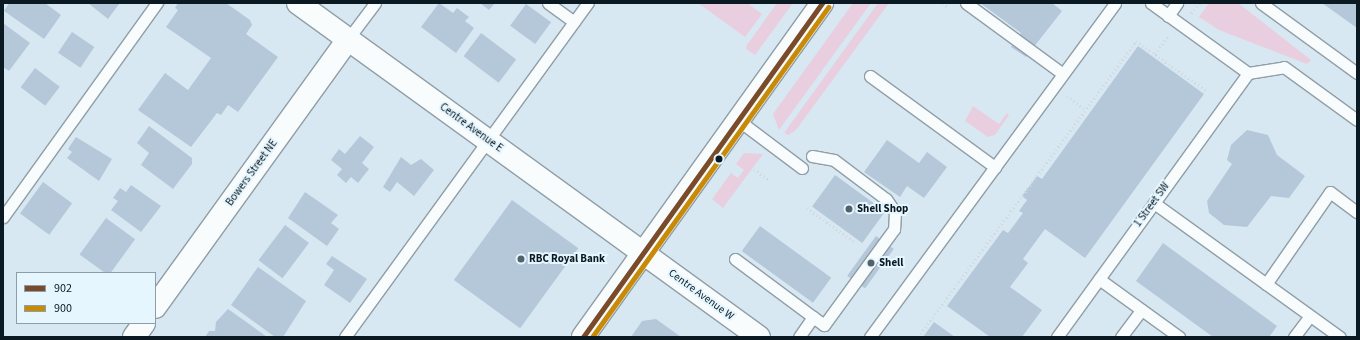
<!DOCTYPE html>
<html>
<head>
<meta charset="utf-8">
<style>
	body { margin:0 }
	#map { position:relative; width:1360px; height:340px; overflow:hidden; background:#d7e8f2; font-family:"Source Sans 3",sans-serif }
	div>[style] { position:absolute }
	.green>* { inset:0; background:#e9cedf }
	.building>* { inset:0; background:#b5c8da; transform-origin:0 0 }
	.path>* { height:2.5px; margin-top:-1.25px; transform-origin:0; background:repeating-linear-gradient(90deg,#d1d6d9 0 1px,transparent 0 4px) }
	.roads { filter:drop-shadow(1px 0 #909ea6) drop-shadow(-1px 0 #909ea6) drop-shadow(0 1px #909ea6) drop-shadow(0 -1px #909ea6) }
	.lane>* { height:11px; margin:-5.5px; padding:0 5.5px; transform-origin:5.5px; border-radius:5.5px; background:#f9fcfd }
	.street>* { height:22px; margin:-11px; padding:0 11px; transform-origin:11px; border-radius:11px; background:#f9fcfd }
	.secondary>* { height:22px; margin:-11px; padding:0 11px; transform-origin:11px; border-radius:11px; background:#f9fcfd }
	.bus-1>* { height:5px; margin:-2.5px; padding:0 2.5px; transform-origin:2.5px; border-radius:2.5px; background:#7a4b2a }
	.bus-2>* { height:5px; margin:-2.5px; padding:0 2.5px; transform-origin:2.5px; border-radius:2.5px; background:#c88a07 }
	.dots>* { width:11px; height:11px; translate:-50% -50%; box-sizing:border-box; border:2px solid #e6f6ff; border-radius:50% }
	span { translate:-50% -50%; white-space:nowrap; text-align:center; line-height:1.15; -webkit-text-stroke:4px #e6f6ff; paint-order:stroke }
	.street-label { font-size:11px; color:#0b1a22 }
	.poi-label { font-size:11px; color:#0b1a22; font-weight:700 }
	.left { translate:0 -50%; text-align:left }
	.frame { position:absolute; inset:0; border:4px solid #0b1a22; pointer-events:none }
	.legend { position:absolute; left:16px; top:272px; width:140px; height:52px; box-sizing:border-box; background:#e6f6ff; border:1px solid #8e9ea7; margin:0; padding:5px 7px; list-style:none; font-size:12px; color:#0b1a22 }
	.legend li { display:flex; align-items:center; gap:8px; height:20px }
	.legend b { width:20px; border:1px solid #8e9ea7 }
</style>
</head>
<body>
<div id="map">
	<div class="green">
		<div style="clip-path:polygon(698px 3px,747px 3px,762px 14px,745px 37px)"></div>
		<div style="clip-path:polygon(777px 3px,793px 3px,755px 55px,746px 49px,747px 45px)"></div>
		<div style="clip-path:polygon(853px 3px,871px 3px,779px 130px,773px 114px)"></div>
		<div style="clip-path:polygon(878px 3px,889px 3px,796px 130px,788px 135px,784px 133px)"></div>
		<div style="clip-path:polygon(1209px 3px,1238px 3px,1311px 60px,1307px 64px,1219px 30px,1199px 17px)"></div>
		<div style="clip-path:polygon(973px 106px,999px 124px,1007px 113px,1009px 115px,995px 135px,988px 137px,965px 121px)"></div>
		<div style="clip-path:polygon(744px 153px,763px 154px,723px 208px,712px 199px,731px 173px,738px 178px,744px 170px,736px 164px)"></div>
	</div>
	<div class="building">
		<div style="clip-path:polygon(9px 3px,45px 3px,61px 15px,44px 39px,4px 11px)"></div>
		<div style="clip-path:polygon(88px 3px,118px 3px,119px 4px,108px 19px)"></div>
		<div style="clip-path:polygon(178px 3px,226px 3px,250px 20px,252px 25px,246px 34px,278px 57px,238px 112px,228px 105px,221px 115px,217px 113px,191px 147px,138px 110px,165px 73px,188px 90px,211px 58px,166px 27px,178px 10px,175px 8px)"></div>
		<div style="clip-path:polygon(439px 3px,453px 13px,457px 8px,469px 17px,465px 21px,474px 28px,456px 53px,421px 27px)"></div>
		<div style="clip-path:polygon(480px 3px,495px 3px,489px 10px)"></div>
		<div style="clip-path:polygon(980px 3px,1052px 3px,1062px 11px,1026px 57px,1011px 47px,1021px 33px)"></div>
		<div style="clip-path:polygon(1322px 3px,1357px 3px,1357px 28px)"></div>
		<div style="left:526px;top:4px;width:31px;height:27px;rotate:36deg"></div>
		<div style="clip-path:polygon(3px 23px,30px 43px,9px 71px,3px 67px)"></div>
		<div style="left:72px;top:32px;width:27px;height:25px;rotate:34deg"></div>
		<div style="left:481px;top:33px;width:44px;height:29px;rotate:37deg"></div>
		<div style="clip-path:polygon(1138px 46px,1204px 94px,1085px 258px,1045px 229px,1023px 259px,1028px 263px,1010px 287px,1042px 310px,1022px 337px,990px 337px,947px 306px,1003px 230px,1008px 233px,1023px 213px,1019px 211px,1027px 200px,1022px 196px,1037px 176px,1042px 179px)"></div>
		<div style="left:35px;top:68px;width:31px;height:24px;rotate:37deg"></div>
		<div style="clip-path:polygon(149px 126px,192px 158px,192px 164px,173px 189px,141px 165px,149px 153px,137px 143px)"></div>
		<div style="clip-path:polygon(1247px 130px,1268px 135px,1277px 155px,1305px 176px,1289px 198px,1271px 196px,1247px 227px,1224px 225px,1209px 213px,1207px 201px,1232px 164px,1227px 160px,1231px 145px)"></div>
		<div style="clip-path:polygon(360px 136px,374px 147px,362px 163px,369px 169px,358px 183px,351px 177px,346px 183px,337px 175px,342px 169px,331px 160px,339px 149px,345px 154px)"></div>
		<div style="clip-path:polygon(76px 137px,112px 159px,99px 181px,67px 158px,72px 152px,68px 149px)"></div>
		<div style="clip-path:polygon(887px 140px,919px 163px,927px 152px,947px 167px,924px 198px,907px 186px,900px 197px,864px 172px)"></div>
		<div style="clip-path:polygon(401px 157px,411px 165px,421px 159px,434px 170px,414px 196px,397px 182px,390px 192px,383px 187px)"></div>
		<div style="left:835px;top:175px;width:62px;height:39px;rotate:36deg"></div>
		<div style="left:43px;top:182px;width:36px;height:39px;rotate:36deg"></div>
		<div style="clip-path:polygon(131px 185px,161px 206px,141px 232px,111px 210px,118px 201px,113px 198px,120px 188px,126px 192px)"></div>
		<div style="clip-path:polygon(305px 192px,338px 215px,331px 223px,339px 229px,327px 246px,288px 218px)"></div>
		<div style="left:512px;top:200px;width:82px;height:99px;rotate:36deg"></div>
		<div style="left:106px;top:218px;width:36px;height:45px;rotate:36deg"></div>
		<div style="left:285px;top:225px;width:30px;height:44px;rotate:37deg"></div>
		<div style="left:760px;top:226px;width:88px;height:31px;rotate:36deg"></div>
		<div style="left:876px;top:236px;width:22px;height:49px;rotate:36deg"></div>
		<div style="clip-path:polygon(1163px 243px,1277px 326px,1269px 337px,1213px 337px,1136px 281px)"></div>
		<div style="clip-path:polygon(332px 256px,367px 279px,350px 303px,324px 285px,334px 270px,326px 264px)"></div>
		<div style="clip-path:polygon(258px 267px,306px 301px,283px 337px,275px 337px,231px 305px)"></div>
		<div style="clip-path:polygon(228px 309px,252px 326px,267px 337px,205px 337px,209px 331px,215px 331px,216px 322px)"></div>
		<div style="clip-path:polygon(656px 319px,681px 337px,631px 337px,642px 321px)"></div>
		<div style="clip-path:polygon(934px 322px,955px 337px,923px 337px)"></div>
	</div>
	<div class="path">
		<div style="left:943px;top:3px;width:8px;rotate:40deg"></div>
		<div style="left:1191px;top:13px;width:13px;rotate:-48deg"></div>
		<div style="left:1155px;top:54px;width:22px;rotate:-54deg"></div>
		<div style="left:1067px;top:96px;width:22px;rotate:36deg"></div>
		<div style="left:754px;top:169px;width:19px;rotate:36deg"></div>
		<div style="left:807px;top:208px;width:60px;rotate:35.5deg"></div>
		<div style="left:918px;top:337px;width:368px;rotate:-53.6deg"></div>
		<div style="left:1136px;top:41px;width:88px;rotate:35.3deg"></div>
	</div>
	<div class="roads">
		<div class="lane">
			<div style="left:548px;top:3px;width:32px;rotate:36deg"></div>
			<div style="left:966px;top:3px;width:120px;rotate:36.2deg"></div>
			<div style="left:1151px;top:3px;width:120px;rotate:35.8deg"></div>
			<div style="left:1248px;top:73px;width:36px;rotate:-9deg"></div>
			<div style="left:1284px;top:67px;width:90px;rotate:36deg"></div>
			<div style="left:1261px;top:3px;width:119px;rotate:36.1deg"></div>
			<div style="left:1168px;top:16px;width:16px;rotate:-55deg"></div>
			<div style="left:348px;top:39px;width:45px;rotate:-53.1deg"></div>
			<div style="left:870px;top:76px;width:155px;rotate:36.1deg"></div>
			<div style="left:738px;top:120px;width:80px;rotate:36.9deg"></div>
			<div style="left:812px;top:156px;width:22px;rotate:10deg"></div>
			<div style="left:834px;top:160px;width:65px;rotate:36.9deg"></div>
			<div style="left:886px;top:199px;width:16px;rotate:55deg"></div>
			<div style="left:895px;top:212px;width:17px;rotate:93deg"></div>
			<div style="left:894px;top:229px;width:119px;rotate:126.1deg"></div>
			<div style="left:824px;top:325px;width:14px;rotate:-144deg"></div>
			<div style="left:1154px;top:203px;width:229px;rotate:35.8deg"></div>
			<div style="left:3px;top:217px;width:264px;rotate:-54.3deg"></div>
			<div style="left:735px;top:259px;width:97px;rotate:36.6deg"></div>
			<div style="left:813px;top:317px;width:24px;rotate:125deg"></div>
			<div style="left:1099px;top:279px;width:99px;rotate:35.9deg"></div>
			<div style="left:1266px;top:284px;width:112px;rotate:-55.2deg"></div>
			<div style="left:1330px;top:192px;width:34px;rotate:37deg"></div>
			<div style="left:345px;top:337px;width:413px;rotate:-54deg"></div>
			<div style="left:870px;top:337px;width:414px;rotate:-53.7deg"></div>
			<div style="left:1057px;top:337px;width:326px;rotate:-54.1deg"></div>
			<div style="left:1121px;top:337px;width:34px;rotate:-53deg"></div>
			<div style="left:1294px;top:337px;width:26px;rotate:-53deg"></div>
		</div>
		<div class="street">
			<div style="left:298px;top:3px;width:569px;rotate:35.92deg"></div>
			<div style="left:155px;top:307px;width:330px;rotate:-54.2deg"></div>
			<div style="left:134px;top:337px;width:17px;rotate:-54deg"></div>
		</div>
		<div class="secondary">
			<div style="left:583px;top:337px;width:411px;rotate:-54.4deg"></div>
		</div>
	</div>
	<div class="bus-1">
		<div style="left:583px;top:337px;width:411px;rotate:-54.4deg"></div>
	</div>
	<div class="bus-2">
		<div style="left:592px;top:337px;width:406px;rotate:-54.4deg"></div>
	</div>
	<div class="dots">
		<div style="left:719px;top:159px;background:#0b1a22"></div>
		<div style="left:849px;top:209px;background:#52626b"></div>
		<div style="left:521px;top:259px;background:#52626b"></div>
		<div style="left:871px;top:263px;background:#52626b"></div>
	</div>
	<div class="street-label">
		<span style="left:471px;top:128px;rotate:36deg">Centre Avenue E</span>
		<span style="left:252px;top:173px;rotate:-54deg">Bowers Street NE</span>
		<span style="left:1152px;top:205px;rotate:-54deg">1 Street SW</span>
		<span style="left:701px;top:295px;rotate:36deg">Centre Avenue W</span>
	</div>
	<div class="poi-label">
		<span class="left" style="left:857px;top:209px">Shell Shop</span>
		<span class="left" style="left:529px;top:259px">RBC Royal Bank</span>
		<span class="left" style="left:879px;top:263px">Shell</span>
	</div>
	<div class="frame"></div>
	<ul class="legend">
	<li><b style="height:5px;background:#7a4b2a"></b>902</li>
	<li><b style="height:5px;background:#c88a07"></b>900</li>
	</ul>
</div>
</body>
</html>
